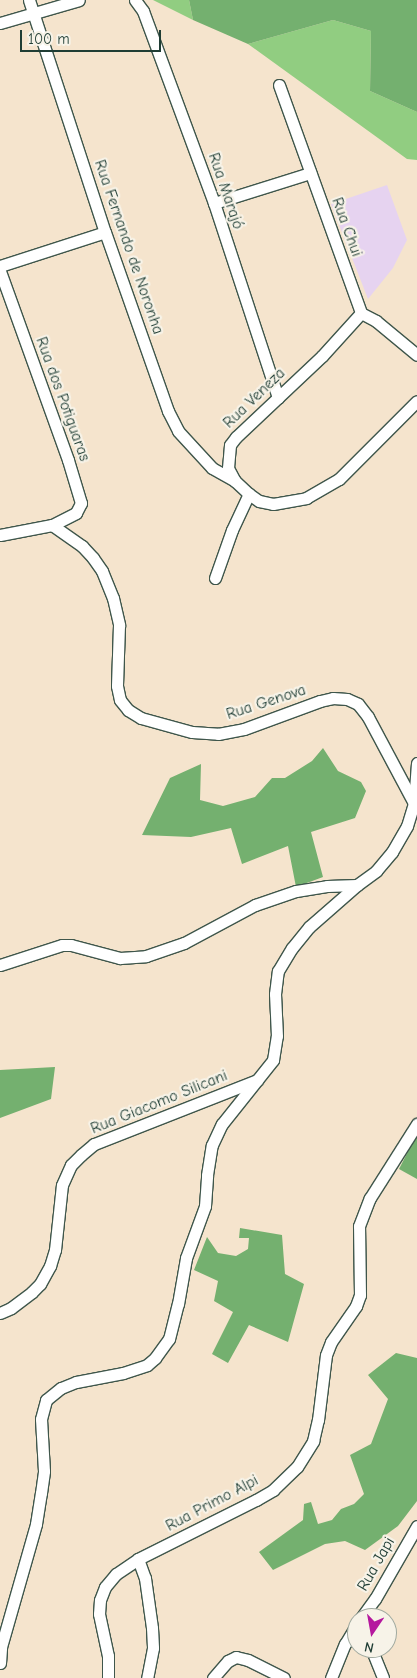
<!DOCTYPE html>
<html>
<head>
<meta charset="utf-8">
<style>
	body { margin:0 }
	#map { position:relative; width:417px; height:1678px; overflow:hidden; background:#f5e4cd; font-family:"Comic Neue",sans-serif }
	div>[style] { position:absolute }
	.built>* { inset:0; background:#e6d3f0 }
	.green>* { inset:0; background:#91cd81 }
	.forest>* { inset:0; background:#74b06f }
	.roads { filter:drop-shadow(1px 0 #3f564b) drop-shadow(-1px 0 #3f564b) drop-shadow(0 1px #3f564b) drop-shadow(0 -1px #3f564b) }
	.street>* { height:11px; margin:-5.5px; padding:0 5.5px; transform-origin:5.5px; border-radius:5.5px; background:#fff }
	span { translate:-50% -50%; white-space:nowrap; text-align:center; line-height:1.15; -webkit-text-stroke:4.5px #f7f3e8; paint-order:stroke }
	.street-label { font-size:16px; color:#1f3d34 }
	.north { position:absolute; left:347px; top:1608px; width:50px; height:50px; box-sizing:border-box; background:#f7f3e8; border:1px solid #a1aaa0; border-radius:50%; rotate:192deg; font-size:14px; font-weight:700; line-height:20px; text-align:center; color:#1f3d34 }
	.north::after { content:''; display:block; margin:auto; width:18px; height:22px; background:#b5179e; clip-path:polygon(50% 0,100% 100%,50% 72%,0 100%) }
	.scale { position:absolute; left:20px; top:30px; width:141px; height:22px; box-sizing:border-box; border:2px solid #1f3d34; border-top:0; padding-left:6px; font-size:15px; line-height:18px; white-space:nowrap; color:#1f3d34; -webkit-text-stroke:4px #f7f3e8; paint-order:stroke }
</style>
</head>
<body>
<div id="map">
	<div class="built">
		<div style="clip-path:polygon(387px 185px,407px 240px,393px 268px,368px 299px,331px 204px)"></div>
	</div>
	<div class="green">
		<div style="clip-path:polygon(153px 0,189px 0,193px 20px)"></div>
		<div style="clip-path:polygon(333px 20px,371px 31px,370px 91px,417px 112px,417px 160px,407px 159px,248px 44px)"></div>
	</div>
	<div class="forest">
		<div style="clip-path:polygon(189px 0,417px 0,417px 112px,370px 91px,371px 31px,333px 20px,248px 44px,193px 20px)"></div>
		<div style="clip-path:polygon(323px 748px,338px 771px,361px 782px,366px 791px,355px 818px,311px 832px,323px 877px,296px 887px,288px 846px,242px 864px,231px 828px,191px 837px,142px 835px,170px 778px,201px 764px,200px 800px,223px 806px,255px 797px,272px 778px,285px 778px,312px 761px)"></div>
		<div style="clip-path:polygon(55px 1067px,51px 1099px,0 1118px,0 1070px)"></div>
		<div style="clip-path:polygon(417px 1134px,417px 1179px,399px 1169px)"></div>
		<div style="clip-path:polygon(240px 1228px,282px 1235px,285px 1274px,304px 1284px,288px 1342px,249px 1325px,228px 1363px,212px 1354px,233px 1312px,214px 1301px,218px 1281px,194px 1270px,207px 1237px,218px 1253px,236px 1256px,248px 1249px,249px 1238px,239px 1238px)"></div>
		<div style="clip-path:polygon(396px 1353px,417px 1358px,417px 1501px,398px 1526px,365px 1550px,345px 1541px,325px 1544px,273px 1570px,259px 1552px,303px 1520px,304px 1504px,311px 1502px,318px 1524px,332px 1520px,341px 1509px,354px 1504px,364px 1494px,350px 1455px,371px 1444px,388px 1399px,368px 1375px)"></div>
	</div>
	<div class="roads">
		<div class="street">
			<div style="left:29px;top:0;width:244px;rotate:71.9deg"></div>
			<div style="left:105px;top:232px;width:190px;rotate:70.6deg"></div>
			<div style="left:168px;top:411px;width:22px;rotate:63deg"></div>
			<div style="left:178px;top:431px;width:50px;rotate:47.4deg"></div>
			<div style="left:212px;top:468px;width:26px;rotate:29deg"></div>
			<div style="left:135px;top:0;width:14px;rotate:54deg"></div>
			<div style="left:143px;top:11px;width:205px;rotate:69.7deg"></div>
			<div style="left:214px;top:203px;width:205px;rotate:71.8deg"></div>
			<div style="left:0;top:23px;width:82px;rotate:-16.2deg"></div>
			<div style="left:279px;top:85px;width:242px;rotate:70.2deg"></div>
			<div style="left:361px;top:313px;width:17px;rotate:28deg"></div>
			<div style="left:376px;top:321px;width:53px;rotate:39.7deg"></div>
			<div style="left:214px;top:203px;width:101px;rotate:-17.4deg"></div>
			<div style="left:0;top:266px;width:110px;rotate:-17.9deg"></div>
			<div style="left:0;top:271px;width:201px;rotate:70.2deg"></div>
			<div style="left:68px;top:460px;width:45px;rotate:73.2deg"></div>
			<div style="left:81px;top:503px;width:11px;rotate:117deg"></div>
			<div style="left:76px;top:513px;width:27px;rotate:153deg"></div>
			<div style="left:52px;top:525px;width:53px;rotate:169.1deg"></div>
			<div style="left:361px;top:313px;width:58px;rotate:132.2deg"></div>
			<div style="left:322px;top:356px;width:118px;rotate:136.7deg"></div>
			<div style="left:236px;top:437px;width:10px;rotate:127deg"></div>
			<div style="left:230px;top:445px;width:23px;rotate:95deg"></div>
			<div style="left:228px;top:468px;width:15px;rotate:62deg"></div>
			<div style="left:235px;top:481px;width:19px;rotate:43deg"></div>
			<div style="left:249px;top:494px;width:12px;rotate:35deg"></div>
			<div style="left:259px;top:501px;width:14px;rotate:12deg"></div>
			<div style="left:273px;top:504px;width:34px;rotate:-10deg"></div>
			<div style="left:306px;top:498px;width:38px;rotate:-30deg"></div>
			<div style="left:339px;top:479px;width:110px;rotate:-45deg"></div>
			<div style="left:52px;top:525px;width:37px;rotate:35deg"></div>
			<div style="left:82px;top:546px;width:16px;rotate:47deg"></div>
			<div style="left:93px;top:558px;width:16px;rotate:55deg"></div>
			<div style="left:102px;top:571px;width:29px;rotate:68deg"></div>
			<div style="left:113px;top:598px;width:28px;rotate:77deg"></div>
			<div style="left:119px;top:625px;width:61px;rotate:91.9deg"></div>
			<div style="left:117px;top:686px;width:14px;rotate:78deg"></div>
			<div style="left:120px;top:700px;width:13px;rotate:51deg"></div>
			<div style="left:128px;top:710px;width:15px;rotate:32deg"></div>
			<div style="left:141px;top:718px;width:53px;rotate:15.4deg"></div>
			<div style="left:192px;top:732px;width:26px;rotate:4deg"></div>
			<div style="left:218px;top:734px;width:26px;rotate:-11deg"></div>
			<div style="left:244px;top:729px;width:81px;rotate:-20.2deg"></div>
			<div style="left:320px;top:701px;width:13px;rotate:-13deg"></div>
			<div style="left:333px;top:698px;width:14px;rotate:4deg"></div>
			<div style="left:347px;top:699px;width:12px;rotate:24deg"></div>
			<div style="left:358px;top:704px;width:16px;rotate:52deg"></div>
			<div style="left:368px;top:717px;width:98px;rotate:61.9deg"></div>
			<div style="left:215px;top:578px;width:51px;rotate:-70.5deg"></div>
			<div style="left:232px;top:530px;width:40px;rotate:-65deg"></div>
			<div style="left:0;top:965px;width:65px;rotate:-17.9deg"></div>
			<div style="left:62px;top:945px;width:9px"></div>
			<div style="left:71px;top:945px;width:51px;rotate:14.9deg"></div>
			<div style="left:120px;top:958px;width:26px;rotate:-4deg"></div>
			<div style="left:146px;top:956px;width:40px;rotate:-18.9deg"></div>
			<div style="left:184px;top:943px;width:81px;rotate:-28.2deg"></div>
			<div style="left:255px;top:905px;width:43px;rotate:-18.9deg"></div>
			<div style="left:296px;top:891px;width:31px;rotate:-9deg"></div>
			<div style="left:327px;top:886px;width:30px;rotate:-2deg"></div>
			<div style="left:0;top:1313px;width:12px;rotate:-24deg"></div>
			<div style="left:11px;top:1308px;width:26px;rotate:-37deg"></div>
			<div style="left:32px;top:1292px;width:11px;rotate:-45deg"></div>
			<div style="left:40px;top:1284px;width:21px;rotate:-61deg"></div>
			<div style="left:50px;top:1266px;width:17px;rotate:-73deg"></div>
			<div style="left:55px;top:1250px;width:65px;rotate:-83.9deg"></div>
			<div style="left:62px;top:1185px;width:22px;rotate:-66deg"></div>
			<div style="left:71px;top:1165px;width:14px;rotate:-45deg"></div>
			<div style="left:81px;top:1155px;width:17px;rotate:-40deg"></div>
			<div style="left:94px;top:1144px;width:175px;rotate:-21.4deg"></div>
			<div style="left:138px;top:1559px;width:20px;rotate:70deg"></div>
			<div style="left:145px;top:1578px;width:50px;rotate:82deg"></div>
			<div style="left:152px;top:1628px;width:20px;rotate:87deg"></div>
			<div style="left:153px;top:1648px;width:31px;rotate:101deg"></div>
			<div style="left:361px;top:1618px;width:24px;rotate:-54deg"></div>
			<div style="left:375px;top:1599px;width:84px;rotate:-60.1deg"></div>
			<div style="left:371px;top:1648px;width:32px;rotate:68deg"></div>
			<div style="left:0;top:1663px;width:16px;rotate:-86deg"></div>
			<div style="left:1px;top:1647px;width:128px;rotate:-74.1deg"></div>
			<div style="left:36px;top:1524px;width:31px;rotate:-81deg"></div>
			<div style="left:41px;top:1493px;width:22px;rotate:-82deg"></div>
			<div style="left:44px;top:1471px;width:52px;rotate:-93.3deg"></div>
			<div style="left:41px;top:1419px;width:20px;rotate:-75deg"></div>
			<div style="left:46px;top:1400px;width:19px;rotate:-39deg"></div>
			<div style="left:61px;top:1388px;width:16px;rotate:-22deg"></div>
			<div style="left:76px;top:1382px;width:48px;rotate:-10.8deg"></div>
			<div style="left:123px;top:1373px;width:25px;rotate:-18deg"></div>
			<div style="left:147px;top:1365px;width:11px;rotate:-41deg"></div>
			<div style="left:155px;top:1358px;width:24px;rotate:-54deg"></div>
			<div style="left:169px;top:1339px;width:36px;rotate:-76deg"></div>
			<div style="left:178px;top:1304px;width:47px;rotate:-80.1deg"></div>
			<div style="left:186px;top:1258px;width:55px;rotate:-69.9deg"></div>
			<div style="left:205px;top:1206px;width:31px;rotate:-86deg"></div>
			<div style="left:207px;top:1175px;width:30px;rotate:-81deg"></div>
			<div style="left:212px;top:1145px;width:23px;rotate:-65deg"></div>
			<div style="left:222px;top:1124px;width:82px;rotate:-51.4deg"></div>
			<div style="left:273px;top:1060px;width:24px;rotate:-81deg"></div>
			<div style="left:277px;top:1036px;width:42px;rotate:-92.7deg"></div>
			<div style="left:275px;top:994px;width:23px;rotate:-83deg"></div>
			<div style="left:278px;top:971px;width:27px;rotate:-59deg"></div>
			<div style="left:292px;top:948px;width:27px;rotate:-51deg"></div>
			<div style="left:309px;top:927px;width:64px;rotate:-41.2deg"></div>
			<div style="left:357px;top:885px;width:24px;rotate:-36deg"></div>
			<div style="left:376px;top:871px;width:25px;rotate:-50deg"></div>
			<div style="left:392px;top:852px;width:30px;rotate:-60deg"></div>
			<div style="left:407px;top:826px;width:24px;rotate:-73deg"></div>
			<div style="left:414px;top:803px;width:40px;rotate:-85.7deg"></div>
			<div style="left:108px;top:1678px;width:22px;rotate:-90deg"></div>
			<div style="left:108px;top:1656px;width:43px;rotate:-102.1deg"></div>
			<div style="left:99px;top:1614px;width:14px;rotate:-86deg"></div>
			<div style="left:100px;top:1600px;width:14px;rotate:-69deg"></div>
			<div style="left:105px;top:1587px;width:17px;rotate:-50deg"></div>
			<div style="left:116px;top:1574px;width:27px;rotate:-34deg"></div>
			<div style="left:138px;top:1559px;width:132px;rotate:-26.6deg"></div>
			<div style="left:256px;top:1500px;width:20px;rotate:-30deg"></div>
			<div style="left:273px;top:1490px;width:33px;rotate:-44deg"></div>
			<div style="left:297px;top:1467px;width:31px;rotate:-58deg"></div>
			<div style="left:313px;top:1441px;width:22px;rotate:-77deg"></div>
			<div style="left:318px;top:1420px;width:65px;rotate:-83deg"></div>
			<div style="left:326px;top:1355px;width:14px;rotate:-69deg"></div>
			<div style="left:331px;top:1342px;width:44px;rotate:-55.2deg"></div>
			<div style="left:356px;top:1306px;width:12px;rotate:-70deg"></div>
			<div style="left:360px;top:1295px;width:69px;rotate:-90.8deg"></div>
			<div style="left:359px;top:1226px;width:30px;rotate:-69deg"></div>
			<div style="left:370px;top:1198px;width:88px;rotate:-57.6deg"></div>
			<div style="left:213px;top:1678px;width:23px;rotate:-49deg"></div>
			<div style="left:228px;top:1661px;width:9px;rotate:-27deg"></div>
			<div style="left:236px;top:1657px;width:12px;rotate:14deg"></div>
			<div style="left:248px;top:1660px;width:40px;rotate:26.6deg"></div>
			<div style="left:331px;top:1678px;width:37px;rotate:-68deg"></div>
			<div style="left:345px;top:1644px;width:23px;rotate:-59deg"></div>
		</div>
	</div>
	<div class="street-label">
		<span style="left:226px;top:191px;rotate:71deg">Rua Marajó</span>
		<span style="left:347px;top:227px;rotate:70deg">Rua Chui</span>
		<span style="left:129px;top:247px;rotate:71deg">Rua Fernando de Noronha</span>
		<span style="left:254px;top:398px;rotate:-44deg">Rua Veneza</span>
		<span style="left:63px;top:399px;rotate:70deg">Rua dos Potiguaras</span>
		<span style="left:266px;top:702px;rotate:-18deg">Rua Genova</span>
		<span style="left:159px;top:1102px;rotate:-22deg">Rua Giacomo Silicani</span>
		<span style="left:212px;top:1503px;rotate:-28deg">Rua Primo Alpi</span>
		<span style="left:376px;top:1564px;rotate:-60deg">Rua Japi</span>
	</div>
	<div class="north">N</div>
	<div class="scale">100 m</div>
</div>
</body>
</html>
